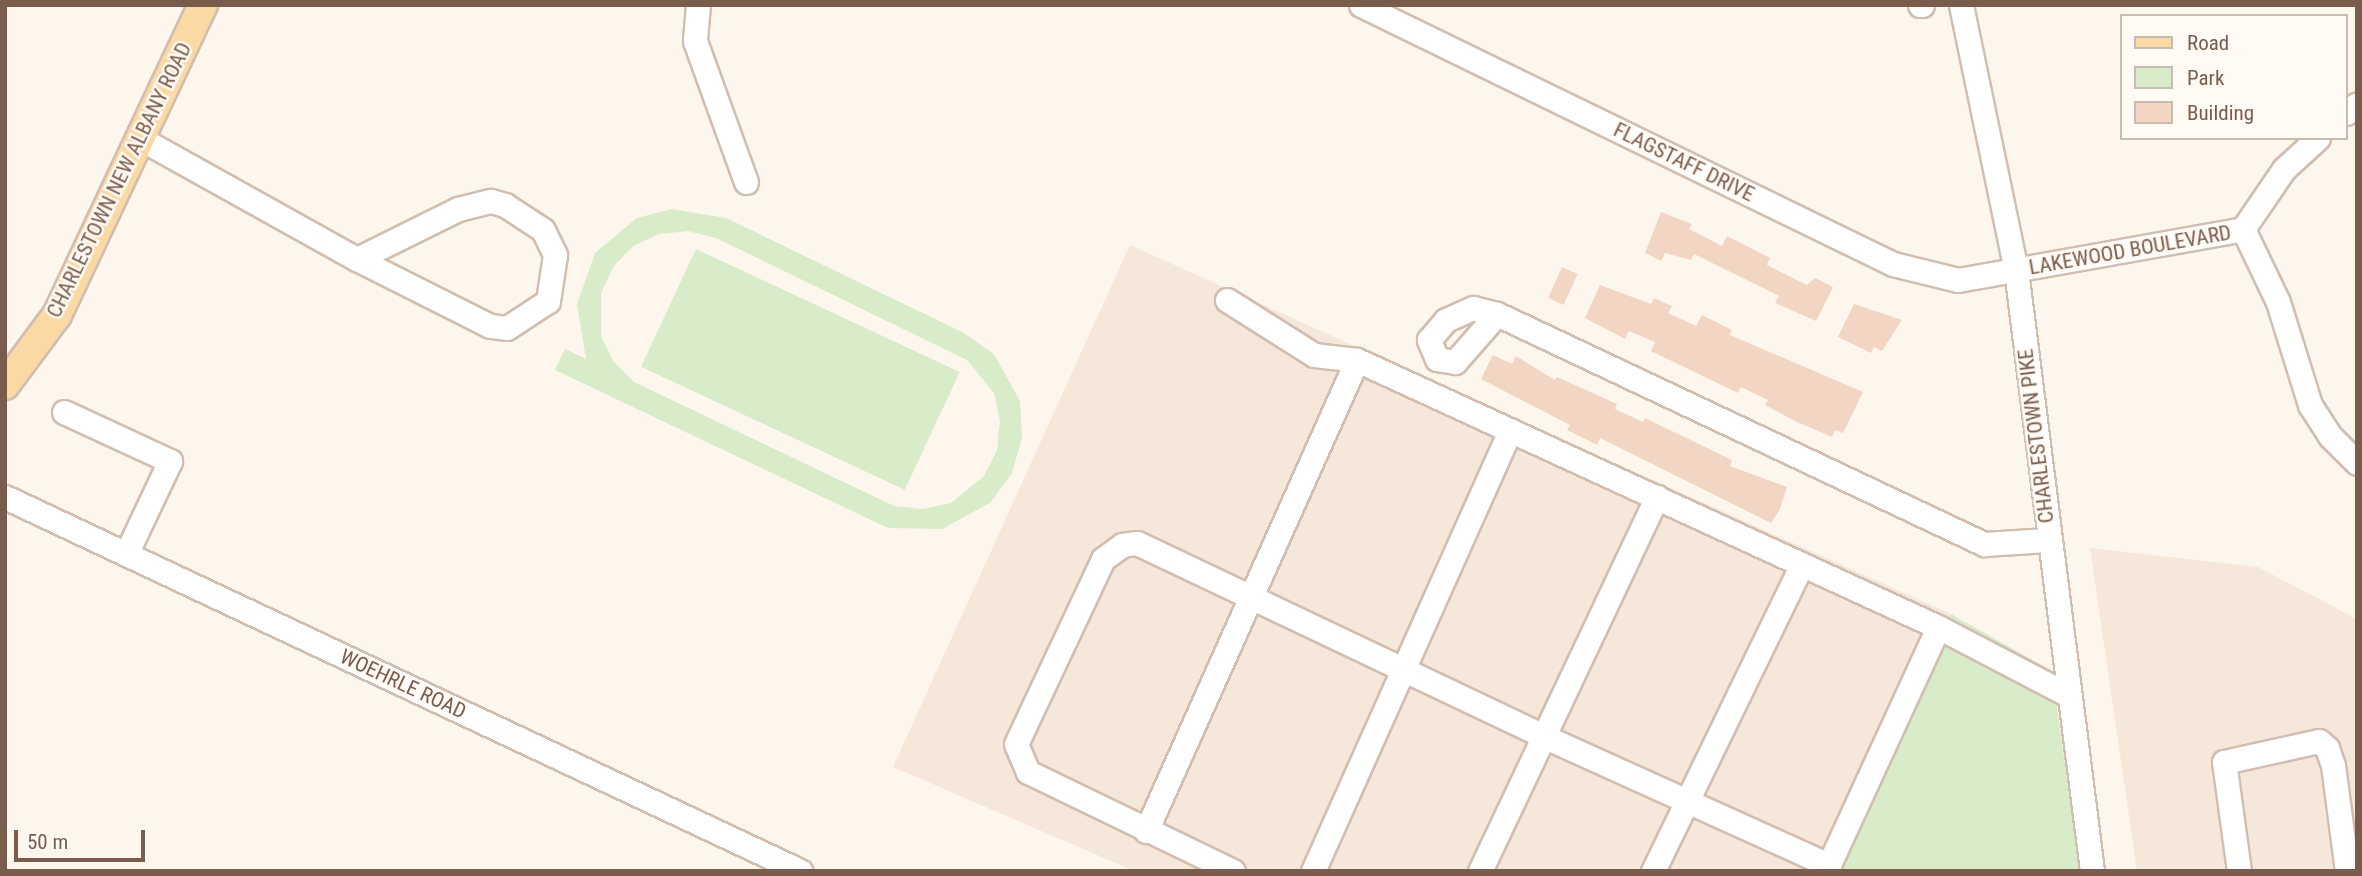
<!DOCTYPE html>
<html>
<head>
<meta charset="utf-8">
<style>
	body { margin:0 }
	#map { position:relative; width:2362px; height:876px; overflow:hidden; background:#fdf6ec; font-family:"Roboto Condensed",sans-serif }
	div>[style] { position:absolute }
	.residential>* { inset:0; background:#f5e8da }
	.green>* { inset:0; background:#d8ecc9; transform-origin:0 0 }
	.building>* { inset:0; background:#f3d5c3; transform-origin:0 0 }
	.roads { filter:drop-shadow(2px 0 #d1beb0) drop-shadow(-2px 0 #d1beb0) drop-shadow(0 2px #d1beb0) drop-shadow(0 -2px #d1beb0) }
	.minor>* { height:23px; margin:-11.5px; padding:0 11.5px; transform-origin:11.5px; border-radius:11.5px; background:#fff }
	.major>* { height:28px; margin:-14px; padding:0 14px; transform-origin:14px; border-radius:14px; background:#fbd9a5 }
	span { translate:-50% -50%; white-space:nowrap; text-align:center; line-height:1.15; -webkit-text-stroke:5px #fffaf3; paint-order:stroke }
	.street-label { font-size:21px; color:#7a5c4d }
	.frame { position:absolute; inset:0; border:7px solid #7a5c4d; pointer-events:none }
	.legend { position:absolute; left:2120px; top:14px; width:228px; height:126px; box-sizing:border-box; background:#fffaf3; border:2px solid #cabbb1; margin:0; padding:9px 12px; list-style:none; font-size:21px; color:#7a5c4d }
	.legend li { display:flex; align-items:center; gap:14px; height:35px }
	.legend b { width:35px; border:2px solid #cabbb1 }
	.scale { position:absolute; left:14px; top:830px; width:131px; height:32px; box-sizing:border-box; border:4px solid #7a5c4d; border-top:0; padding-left:9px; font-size:21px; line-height:24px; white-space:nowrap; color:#7a5c4d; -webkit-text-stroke:5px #fffaf3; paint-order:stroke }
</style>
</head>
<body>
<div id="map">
	<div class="residential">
		<div style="clip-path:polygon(1130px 245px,1951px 614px,1836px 871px,1134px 871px,893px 767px)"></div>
		<div style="clip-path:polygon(2090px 548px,2258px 567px,2357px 619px,2357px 871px,2137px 871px)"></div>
	</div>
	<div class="green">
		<div style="clip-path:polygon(evenodd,672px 209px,726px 218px,964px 333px,994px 354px,1020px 401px,1022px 438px,1012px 473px,990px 503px,942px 529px,888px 528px,555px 370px,565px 349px,586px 359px,577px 304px,595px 253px,637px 218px,672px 209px,688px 231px,716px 238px,967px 360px,994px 393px,1000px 421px,997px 450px,984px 476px,951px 503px,923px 509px,894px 506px,634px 382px,614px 362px,601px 336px,601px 293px,613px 267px,633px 246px,659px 234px,688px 231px)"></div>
		<div style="left:696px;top:249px;width:291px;height:130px;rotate:25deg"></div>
		<div style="clip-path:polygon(1951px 614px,2052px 671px,2080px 871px,1836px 871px)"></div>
	</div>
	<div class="building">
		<div style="clip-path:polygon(1661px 212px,1692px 224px,1689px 229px,1722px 246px,1727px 236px,1770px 258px,1767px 265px,1807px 285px,1815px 278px,1833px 287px,1816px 321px,1775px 303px,1779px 296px,1694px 254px,1691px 260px,1665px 253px,1661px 261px,1645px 253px)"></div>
		<div style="left:1562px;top:267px;width:17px;height:34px;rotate:24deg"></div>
		<div style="clip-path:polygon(1600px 285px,1651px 304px,1654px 298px,1672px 306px,1668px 313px,1696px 326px,1702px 315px,1732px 330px,1730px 335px,1863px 392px,1843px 433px,1835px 430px,1832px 437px,1795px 421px,1765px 405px,1768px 400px,1741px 387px,1738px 393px,1651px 351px,1655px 342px,1629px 331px,1625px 339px,1585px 318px)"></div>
		<div style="clip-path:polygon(1854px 304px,1902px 320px,1882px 351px,1874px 347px,1871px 353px,1838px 337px)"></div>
		<div style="clip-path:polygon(1493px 355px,1512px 364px,1516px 356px,1555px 380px,1557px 377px,1617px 404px,1615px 409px,1643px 422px,1645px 418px,1732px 460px,1730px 466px,1787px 487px,1780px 509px,1771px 523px,1600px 438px,1597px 445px,1567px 430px,1570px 425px,1481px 379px)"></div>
	</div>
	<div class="roads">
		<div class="minor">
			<div style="left:698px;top:5px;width:36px;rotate:95deg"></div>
			<div style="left:695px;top:41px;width:150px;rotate:70.1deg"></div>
			<div style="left:1361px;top:5px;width:592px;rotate:25.96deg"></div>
			<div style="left:1893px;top:264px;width:67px;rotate:13.8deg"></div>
			<div style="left:1958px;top:280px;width:290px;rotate:-10.1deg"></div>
			<div style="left:2243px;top:229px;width:73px;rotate:-55.7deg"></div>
			<div style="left:2284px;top:169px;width:46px;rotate:-42.4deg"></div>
			<div style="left:1920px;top:5px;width:2px"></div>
			<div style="left:1961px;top:5px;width:271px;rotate:78.3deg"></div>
			<div style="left:2016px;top:270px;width:606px;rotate:82.79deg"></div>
			<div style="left:2346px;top:113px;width:14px;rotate:-39deg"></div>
			<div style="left:141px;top:139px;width:247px;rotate:29.1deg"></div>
			<div style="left:491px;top:201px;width:15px;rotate:16deg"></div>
			<div style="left:505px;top:205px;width:45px;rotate:33.3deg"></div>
			<div style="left:543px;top:230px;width:28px;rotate:64deg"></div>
			<div style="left:555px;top:255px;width:47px;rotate:98.7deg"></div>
			<div style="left:548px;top:301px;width:49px;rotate:146.6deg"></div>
			<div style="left:507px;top:328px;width:17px;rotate:-173deg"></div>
			<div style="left:490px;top:326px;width:149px;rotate:-153.3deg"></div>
			<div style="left:357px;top:259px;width:113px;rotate:-26.3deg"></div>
			<div style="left:458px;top:209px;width:34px;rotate:-14deg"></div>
			<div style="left:2243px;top:229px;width:81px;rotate:64.4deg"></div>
			<div style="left:2278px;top:302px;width:108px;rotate:72.7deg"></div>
			<div style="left:2310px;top:405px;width:37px;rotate:57deg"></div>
			<div style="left:2330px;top:436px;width:38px;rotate:45deg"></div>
			<div style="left:1227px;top:300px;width:103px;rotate:32.3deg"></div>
			<div style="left:1314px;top:355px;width:43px;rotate:6.6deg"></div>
			<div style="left:1357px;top:360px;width:639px;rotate:24.68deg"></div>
			<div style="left:1938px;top:627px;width:147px;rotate:27.6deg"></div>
			<div style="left:1497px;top:314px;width:64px;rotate:131.2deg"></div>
			<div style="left:1455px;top:362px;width:18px;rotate:-171deg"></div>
			<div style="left:1437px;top:359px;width:21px;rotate:-113deg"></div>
			<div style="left:1429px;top:340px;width:26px;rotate:-50deg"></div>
			<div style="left:1446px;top:320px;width:30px;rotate:-24deg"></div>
			<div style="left:1473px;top:308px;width:25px;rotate:14deg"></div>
			<div style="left:1497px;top:314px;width:539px;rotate:25.28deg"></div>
			<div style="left:1984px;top:544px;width:64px;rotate:-3.6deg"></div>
			<div style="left:64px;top:412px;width:117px;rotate:24.8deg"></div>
			<div style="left:170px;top:461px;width:103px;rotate:115.3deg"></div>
			<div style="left:5px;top:497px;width:879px;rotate:25.19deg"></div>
			<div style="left:1146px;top:831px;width:516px;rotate:-65.87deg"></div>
			<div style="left:1233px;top:871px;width:228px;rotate:-154.2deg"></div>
			<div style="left:1028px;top:772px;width:30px;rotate:-113deg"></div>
			<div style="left:1016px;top:744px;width:204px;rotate:-64.8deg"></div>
			<div style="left:1103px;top:559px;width:24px;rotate:-36deg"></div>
			<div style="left:1122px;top:545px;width:15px;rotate:-8deg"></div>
			<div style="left:1137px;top:543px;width:450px;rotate:25.4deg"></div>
			<div style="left:1543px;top:736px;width:314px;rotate:24.3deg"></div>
			<div style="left:1313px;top:871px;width:483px;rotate:-65.9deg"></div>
			<div style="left:1480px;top:871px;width:414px;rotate:-64.7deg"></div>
			<div style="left:1653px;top:871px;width:341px;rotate:-64.1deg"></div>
			<div style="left:1826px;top:871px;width:268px;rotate:-65.3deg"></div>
			<div style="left:2239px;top:871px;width:110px;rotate:-97.8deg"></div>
			<div style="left:2224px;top:762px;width:97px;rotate:-12.5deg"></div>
			<div style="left:2319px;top:741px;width:11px;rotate:41deg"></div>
			<div style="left:2327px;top:748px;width:18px;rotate:71deg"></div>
			<div style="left:2333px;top:765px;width:107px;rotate:82.5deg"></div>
		</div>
		<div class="major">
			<div style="left:5px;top:385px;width:87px;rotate:-53.4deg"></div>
			<div style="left:57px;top:315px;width:343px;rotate:-64.8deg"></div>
		</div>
	</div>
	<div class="street-label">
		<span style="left:1684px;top:162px;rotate:26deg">FLAGSTAFF DRIVE</span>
		<span style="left:119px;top:180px;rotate:-64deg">CHARLESTOWN NEW ALBANY ROAD</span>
		<span style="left:2130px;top:250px;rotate:-10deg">LAKEWOOD BOULEVARD</span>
		<span style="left:2036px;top:436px;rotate:-97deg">CHARLESTOWN PIKE</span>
		<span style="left:403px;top:684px;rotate:25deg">WOEHRLE ROAD</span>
	</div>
	<div class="frame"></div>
	<ul class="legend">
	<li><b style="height:9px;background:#fbd9a5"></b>Road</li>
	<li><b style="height:19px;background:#d8ecc9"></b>Park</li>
	<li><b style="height:19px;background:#f3d5c3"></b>Building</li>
	</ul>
	<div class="scale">50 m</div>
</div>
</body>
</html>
